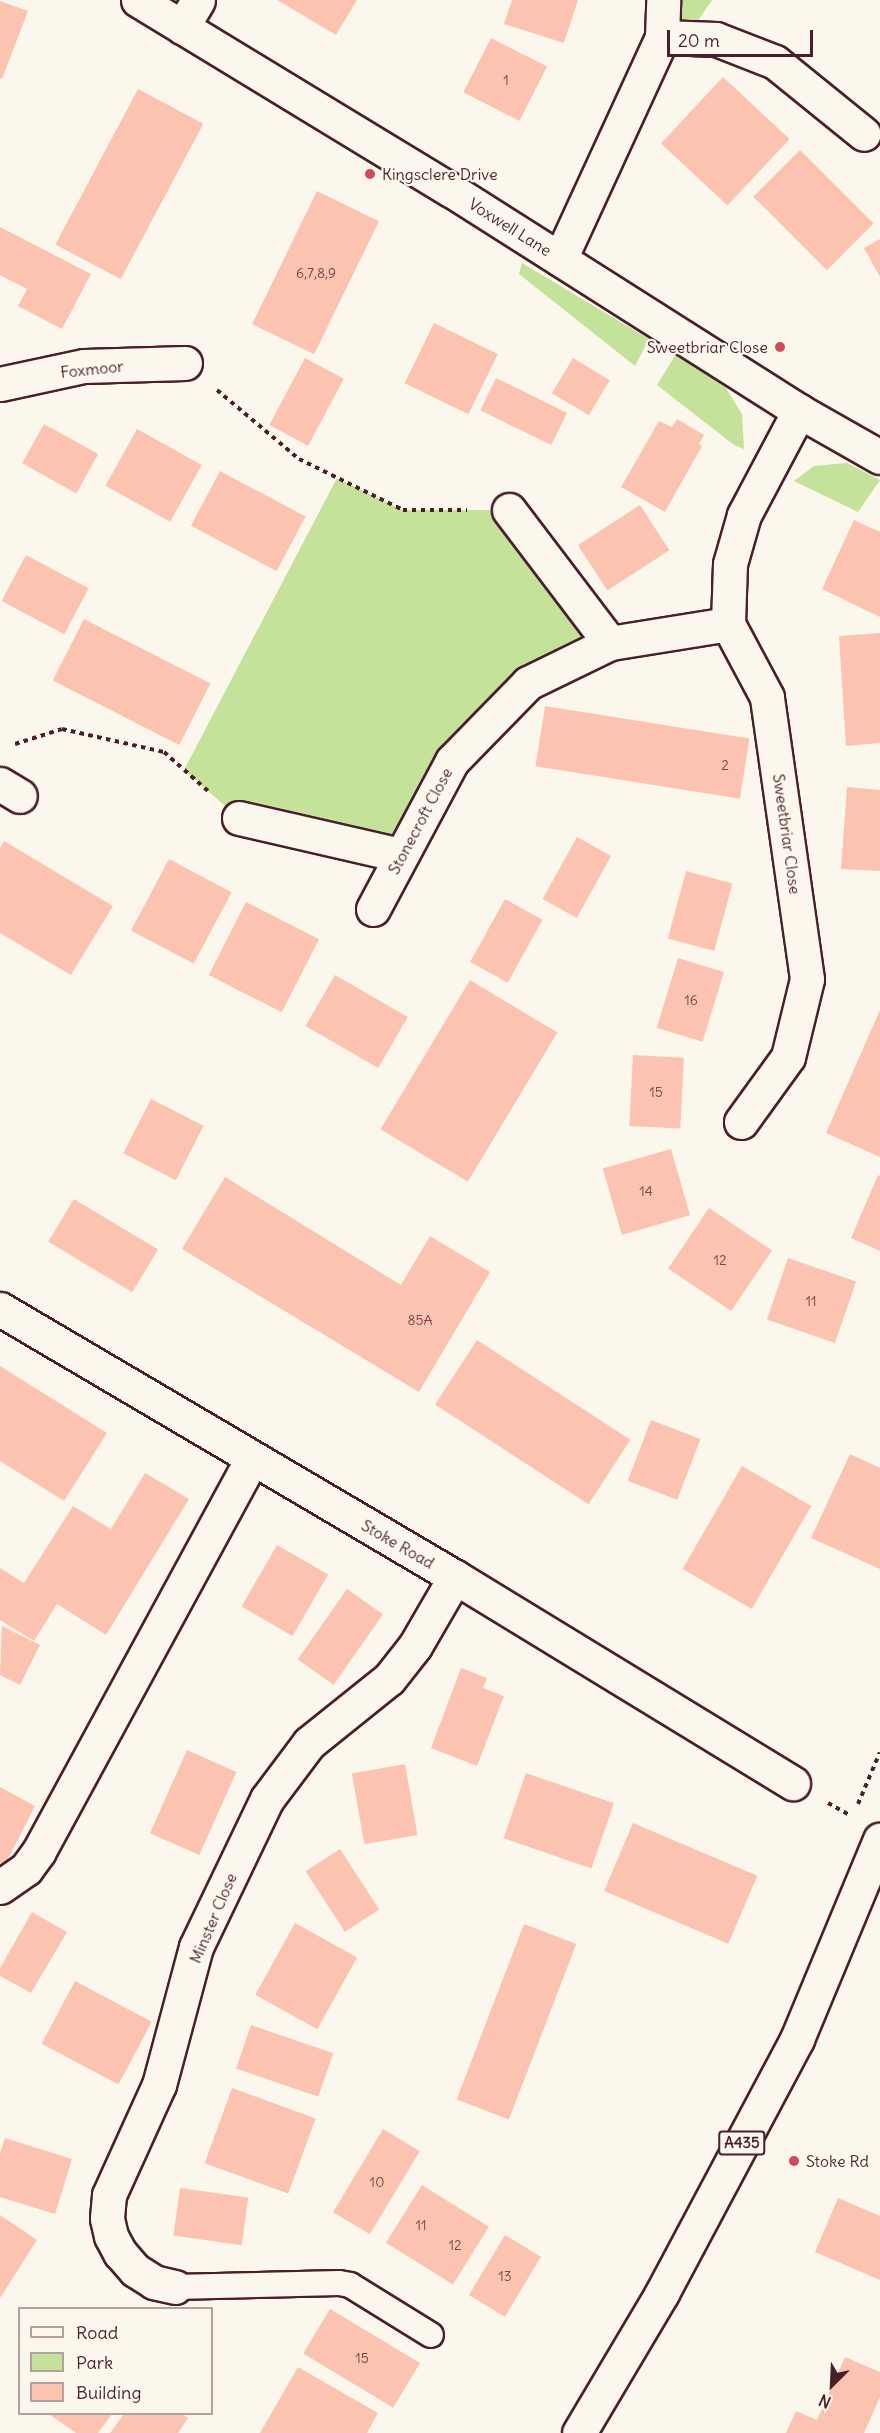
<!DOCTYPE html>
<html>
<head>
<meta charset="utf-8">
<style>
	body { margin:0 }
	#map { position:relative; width:880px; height:2433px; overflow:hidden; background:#fbf7ec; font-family:Delius,sans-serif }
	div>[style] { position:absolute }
	.green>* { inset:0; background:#c4e29a }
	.building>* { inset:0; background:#fcc4b0; transform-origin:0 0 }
	.path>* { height:4px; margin-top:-2px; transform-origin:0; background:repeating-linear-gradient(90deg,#4a1f2b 0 4.5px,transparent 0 9px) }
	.roads { filter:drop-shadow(2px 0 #4a1f2b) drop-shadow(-2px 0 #4a1f2b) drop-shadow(0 2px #4a1f2b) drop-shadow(0 -2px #4a1f2b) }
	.service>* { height:24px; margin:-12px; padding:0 12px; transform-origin:12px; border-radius:12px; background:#fbf7ec }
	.minor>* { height:33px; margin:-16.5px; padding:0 16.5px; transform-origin:16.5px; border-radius:16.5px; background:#fbf7ec }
	.tertiary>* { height:33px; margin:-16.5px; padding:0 16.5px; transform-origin:16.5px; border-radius:16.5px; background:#fbf7ec }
	.primary>* { height:33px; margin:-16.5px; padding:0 16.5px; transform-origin:16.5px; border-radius:16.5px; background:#fbf7ec }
	.dots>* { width:16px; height:16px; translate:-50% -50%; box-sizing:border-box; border:3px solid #fbf7ec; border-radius:50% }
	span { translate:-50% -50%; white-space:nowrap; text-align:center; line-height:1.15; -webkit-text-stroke:4.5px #fbf7ec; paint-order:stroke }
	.number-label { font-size:14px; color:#76484c }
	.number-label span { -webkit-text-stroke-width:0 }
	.shield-label span { padding:2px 4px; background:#fbf7ec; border:2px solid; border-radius:4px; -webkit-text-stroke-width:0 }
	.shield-label { font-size:15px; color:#4a1f2b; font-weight:700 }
	.poi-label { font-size:16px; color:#4a1f2b }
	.left { translate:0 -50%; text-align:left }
	.right { translate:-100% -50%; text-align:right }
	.street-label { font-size:16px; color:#4a1f2b }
	.legend { position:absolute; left:18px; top:2307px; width:195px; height:108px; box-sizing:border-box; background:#fbf7ec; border:2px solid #b4a19f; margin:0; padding:8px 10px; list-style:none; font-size:18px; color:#4a1f2b }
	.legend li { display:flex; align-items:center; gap:12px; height:30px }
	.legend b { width:30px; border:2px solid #b4a19f }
	.north { position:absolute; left:802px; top:2355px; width:60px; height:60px; -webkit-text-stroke:4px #fbf7ec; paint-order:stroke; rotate:204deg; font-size:16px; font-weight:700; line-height:24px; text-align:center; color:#4a1f2b }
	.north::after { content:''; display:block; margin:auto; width:21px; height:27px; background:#4a1f2b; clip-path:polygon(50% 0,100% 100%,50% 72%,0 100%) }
	.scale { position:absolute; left:667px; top:30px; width:146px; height:27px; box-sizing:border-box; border:3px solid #4a1f2b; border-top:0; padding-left:8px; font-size:18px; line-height:21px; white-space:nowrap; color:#4a1f2b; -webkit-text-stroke:4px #fbf7ec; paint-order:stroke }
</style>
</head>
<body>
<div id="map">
	<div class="green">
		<div style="clip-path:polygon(663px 0,712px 0,686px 38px)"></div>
		<div style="clip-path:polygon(522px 263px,649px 339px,635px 366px,519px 274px)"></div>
		<div style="clip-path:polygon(676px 354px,726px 388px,742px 414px,744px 449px,734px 445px,657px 385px)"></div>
		<div style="clip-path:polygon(847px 463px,880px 480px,858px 512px,794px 481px,814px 466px)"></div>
		<div style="clip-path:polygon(337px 478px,403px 510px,509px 510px,610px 643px,528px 683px,401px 855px,239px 818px,184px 770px)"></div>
	</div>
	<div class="building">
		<div style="clip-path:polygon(277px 0,357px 0,336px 35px)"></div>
		<div style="clip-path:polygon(512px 0,578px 0,564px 43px,504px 24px)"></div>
		<div style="clip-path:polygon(0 1px,28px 11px,2px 79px,0 78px)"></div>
		<div style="left:491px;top:38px;width:63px;height:61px;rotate:27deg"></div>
		<div style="left:723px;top:77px;width:91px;height:91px;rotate:43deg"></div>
		<div style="left:138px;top:89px;width:74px;height:176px;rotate:28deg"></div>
		<div style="left:800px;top:150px;width:104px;height:66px;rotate:45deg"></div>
		<div style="left:317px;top:191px;width:69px;height:148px;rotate:26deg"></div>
		<div style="clip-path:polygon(0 227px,91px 274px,62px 329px,18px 306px,27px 289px,0 275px)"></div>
		<div style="clip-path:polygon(880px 239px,880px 277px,864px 248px)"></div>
		<div style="left:434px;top:323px;width:71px;height:67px;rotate:26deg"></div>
		<div style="left:305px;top:358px;width:44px;height:76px;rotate:28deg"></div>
		<div style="left:573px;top:358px;width:43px;height:41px;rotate:31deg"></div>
		<div style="left:496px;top:378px;width:79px;height:36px;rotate:26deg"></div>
		<div style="clip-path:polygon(677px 419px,704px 435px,699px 444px,702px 446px,665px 512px,621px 487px,659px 421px,672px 427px)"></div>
		<div style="left:44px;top:424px;width:62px;height:45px;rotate:29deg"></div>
		<div style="left:137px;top:429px;width:74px;height:65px;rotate:29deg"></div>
		<div style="left:220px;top:471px;width:97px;height:62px;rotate:28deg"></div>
		<div style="left:640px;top:505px;width:54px;height:74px;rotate:57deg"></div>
		<div style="clip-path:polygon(854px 520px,880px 532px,880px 617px,822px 589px)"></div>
		<div style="left:26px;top:555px;width:71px;height:52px;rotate:28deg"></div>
		<div style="left:84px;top:619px;width:142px;height:69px;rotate:27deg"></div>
		<div style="clip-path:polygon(880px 633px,880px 743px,846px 746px,839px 636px)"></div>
		<div style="left:545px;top:706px;width:207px;height:61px;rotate:9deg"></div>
		<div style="clip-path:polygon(847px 787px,880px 790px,880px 871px,841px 869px)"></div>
		<div style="left:577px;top:837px;width:39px;height:71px;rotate:29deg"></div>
		<div style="clip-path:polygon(4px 841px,113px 906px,71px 975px,0 933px,0 848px)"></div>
		<div style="left:169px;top:859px;width:71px;height:81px;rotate:28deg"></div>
		<div style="left:686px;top:871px;width:48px;height:70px;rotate:15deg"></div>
		<div style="left:505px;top:899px;width:43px;height:72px;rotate:29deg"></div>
		<div style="left:246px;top:902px;width:82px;height:82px;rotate:27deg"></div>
		<div style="left:678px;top:958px;width:48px;height:73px;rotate:17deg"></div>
		<div style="left:335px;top:975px;width:84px;height:59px;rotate:30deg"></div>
		<div style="left:470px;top:980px;width:102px;height:174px;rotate:31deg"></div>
		<div style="clip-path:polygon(880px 1010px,880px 1157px,826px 1133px)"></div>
		<div style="left:633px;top:1055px;width:51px;height:71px;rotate:3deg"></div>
		<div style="left:151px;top:1099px;width:59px;height:61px;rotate:27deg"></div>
		<div style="left:671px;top:1149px;width:69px;height:71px;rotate:74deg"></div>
		<div style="clip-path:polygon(878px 1175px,880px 1176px,880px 1251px,851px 1238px)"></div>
		<div style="clip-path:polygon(225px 1177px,401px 1285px,430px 1236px,490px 1272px,419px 1392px,182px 1249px)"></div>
		<div style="left:74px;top:1199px;width:98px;height:50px;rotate:31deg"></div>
		<div style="left:709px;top:1208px;width:76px;height:73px;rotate:34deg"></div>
		<div style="left:788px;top:1258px;width:72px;height:65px;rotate:19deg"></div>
		<div style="left:477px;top:1340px;width:183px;height:77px;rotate:33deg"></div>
		<div style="clip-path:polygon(0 1366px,107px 1433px,64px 1501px,0 1461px)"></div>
		<div style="left:651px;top:1420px;width:53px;height:65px;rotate:21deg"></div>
		<div style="clip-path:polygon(850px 1454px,880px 1468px,880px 1569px,811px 1538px)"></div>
		<div style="left:742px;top:1466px;width:80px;height:119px;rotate:30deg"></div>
		<div style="clip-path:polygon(145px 1473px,189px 1499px,106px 1635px,57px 1604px,34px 1641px,0 1620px,0 1568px,24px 1583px,73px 1506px,111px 1529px)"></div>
		<div style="left:277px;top:1545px;width:59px;height:71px;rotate:30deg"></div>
		<div style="left:347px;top:1589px;width:44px;height:86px;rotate:35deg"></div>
		<div style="clip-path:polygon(2px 1626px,40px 1645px,20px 1685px,0 1675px)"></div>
		<div style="clip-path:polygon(461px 1668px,487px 1678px,483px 1688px,504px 1696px,477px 1766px,431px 1748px)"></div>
		<div style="left:187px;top:1750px;width:54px;height:91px;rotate:24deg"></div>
		<div style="left:405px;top:1764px;width:72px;height:54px;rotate:80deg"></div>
		<div style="left:526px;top:1773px;width:93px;height:69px;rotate:19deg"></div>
		<div style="clip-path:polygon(0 1787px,35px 1806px,5px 1865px,0 1863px)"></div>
		<div style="left:633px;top:1823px;width:135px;height:74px;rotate:23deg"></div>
		<div style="left:340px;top:1849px;width:72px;height:41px;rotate:57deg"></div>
		<div style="clip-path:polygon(32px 1912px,67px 1932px,31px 1993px,0 1976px,0 1968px)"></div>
		<div style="left:295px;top:1923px;width:71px;height:82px;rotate:29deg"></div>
		<div style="left:524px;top:1924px;width:56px;height:188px;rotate:21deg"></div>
		<div style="left:75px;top:1981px;width:87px;height:71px;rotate:28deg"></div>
		<div style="left:251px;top:2025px;width:87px;height:46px;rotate:19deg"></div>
		<div style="left:232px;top:2088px;width:89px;height:80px;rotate:20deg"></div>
		<div style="left:383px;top:2129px;width:43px;height:97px;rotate:31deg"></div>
		<div style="clip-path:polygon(5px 2138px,72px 2159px,55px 2214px,0 2197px,0 2153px)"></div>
		<div style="left:422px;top:2185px;width:79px;height:68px;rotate:32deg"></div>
		<div style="left:180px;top:2188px;width:69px;height:48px;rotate:8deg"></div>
		<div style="clip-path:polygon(838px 2198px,880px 2216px,880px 2280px,815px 2252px)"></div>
		<div style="clip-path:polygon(0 2215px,37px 2240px,0 2298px)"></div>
		<div style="left:505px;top:2235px;width:42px;height:70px;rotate:31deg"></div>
		<div style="left:330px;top:2309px;width:105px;height:52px;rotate:31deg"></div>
		<div style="clip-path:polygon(845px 2357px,880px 2372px,880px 2397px,864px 2433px,786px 2433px,796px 2411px,817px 2420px)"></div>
		<div style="clip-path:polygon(298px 2367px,378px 2413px,367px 2433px,260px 2433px)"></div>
		<div style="clip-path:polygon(49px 2414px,112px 2414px,98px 2433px,76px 2433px)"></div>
		<div style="clip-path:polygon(124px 2414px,182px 2414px,188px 2418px,178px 2433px,110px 2433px)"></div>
	</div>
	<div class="path">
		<div style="left:217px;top:390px;width:107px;rotate:40.1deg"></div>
		<div style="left:299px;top:459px;width:116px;rotate:26.1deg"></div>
		<div style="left:403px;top:510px;width:64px"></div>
		<div style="left:15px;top:744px;width:49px;rotate:-17.7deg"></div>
		<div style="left:62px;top:729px;width:105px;rotate:12.7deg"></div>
		<div style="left:164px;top:752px;width:60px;rotate:41.6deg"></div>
		<div style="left:828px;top:1803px;width:23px;rotate:29deg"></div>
		<div style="left:858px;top:1804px;width:56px;rotate:-67.1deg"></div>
	</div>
	<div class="roads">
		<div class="service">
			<div style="left:175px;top:2287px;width:164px;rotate:-1.4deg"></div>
			<div style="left:339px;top:2283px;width:11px;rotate:10deg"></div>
			<div style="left:350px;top:2285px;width:95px;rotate:31.7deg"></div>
		</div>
		<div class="minor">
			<div style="left:182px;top:27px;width:31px;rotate:-59deg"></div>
			<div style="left:662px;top:37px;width:54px;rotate:2.1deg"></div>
			<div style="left:716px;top:39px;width:63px;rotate:21.3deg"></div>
			<div style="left:775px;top:62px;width:114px;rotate:39deg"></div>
			<div style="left:560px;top:259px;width:244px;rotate:-65.3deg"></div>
			<div style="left:662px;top:37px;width:37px;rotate:-88deg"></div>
			<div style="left:0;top:384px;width:86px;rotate:-12.1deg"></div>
			<div style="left:84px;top:366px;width:101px;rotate:-1.7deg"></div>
			<div style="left:509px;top:510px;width:167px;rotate:52.8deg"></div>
			<div style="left:0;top:784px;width:23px;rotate:31deg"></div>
			<div style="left:239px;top:818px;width:166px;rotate:12.9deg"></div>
			<div style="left:373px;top:909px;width:168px;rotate:-61.9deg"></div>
			<div style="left:452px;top:761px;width:109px;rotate:-45.7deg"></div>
			<div style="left:528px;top:683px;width:91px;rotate:-26deg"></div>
			<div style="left:610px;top:643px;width:120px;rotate:-9.1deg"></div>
			<div style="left:741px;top:1122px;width:80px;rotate:-54.1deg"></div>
			<div style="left:788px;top:1057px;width:80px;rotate:-76.3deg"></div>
			<div style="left:807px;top:979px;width:285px;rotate:-98.1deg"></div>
			<div style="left:767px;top:697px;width:83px;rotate:-118.1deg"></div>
			<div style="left:728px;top:624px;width:60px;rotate:-88.1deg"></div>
			<div style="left:730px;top:564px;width:51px;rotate:-74.1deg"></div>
			<div style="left:744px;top:515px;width:118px;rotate:-62.1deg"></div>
			<div style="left:0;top:1309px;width:528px;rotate:30.5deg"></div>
			<div style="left:455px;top:1577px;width:396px;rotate:31.4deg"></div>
			<div style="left:0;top:1887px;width:32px;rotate:-35deg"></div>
			<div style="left:26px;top:1869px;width:22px;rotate:-54deg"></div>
			<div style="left:39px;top:1851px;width:447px;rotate:-61.5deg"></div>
			<div style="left:175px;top:2287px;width:22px;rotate:-167deg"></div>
			<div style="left:154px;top:2282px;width:22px;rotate:-148deg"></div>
			<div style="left:135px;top:2270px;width:23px;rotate:-131deg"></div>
			<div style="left:120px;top:2253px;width:19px;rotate:-118deg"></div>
			<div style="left:111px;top:2236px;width:18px;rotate:-103deg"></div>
			<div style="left:107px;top:2218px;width:23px;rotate:-85deg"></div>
			<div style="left:109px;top:2195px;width:121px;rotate:-65.6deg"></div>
			<div style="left:159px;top:2085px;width:143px;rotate:-75deg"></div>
			<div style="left:196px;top:1947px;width:164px;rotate:-64.4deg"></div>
			<div style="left:267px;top:1799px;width:70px;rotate:-53.1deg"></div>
			<div style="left:309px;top:1743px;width:102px;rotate:-38.7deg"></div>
			<div style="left:389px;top:1679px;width:42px;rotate:-51.8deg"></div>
			<div style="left:415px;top:1646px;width:80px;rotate:-59.9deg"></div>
		</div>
		<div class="tertiary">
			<div style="left:138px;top:0;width:366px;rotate:31.3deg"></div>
			<div style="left:451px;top:190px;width:412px;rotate:32.4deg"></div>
			<div style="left:799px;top:411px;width:93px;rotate:29.6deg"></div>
		</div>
		<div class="primary">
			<div style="left:579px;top:2433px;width:163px;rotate:-59.3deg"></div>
			<div style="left:662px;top:2293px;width:288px;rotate:-62deg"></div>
			<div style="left:797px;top:2039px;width:216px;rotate:-67.4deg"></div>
		</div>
	</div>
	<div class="dots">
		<div style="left:370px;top:174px;background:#d1495b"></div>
		<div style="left:780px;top:347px;background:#d1495b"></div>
		<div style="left:794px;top:2161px;background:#d1495b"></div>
	</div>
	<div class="number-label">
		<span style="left:506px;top:80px">1</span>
		<span style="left:316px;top:273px">6,7,8,9</span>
		<span style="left:725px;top:765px">2</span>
		<span style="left:691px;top:1000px">16</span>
		<span style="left:656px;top:1092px">15</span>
		<span style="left:646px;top:1191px">14</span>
		<span style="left:720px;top:1260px">12</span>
		<span style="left:811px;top:1301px">11</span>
		<span style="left:420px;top:1320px">85A</span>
		<span style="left:377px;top:2182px">10</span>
		<span style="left:421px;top:2225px">11</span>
		<span style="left:455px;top:2245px">12</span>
		<span style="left:505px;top:2276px">13</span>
		<span style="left:362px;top:2358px">15</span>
	</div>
	<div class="shield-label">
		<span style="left:742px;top:2143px">A435</span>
	</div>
	<div class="poi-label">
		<span class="left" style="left:382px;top:174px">Kingsclere Drive</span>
		<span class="right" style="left:768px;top:347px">Sweetbriar Close</span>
		<span class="left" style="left:806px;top:2161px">Stoke Rd</span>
	</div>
	<div class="street-label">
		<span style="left:510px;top:227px;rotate:32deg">Voxwell Lane</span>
		<span style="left:92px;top:369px;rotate:-6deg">Foxmoor</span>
		<span style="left:420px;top:821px;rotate:-62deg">Stonecroft Close</span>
		<span style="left:787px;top:834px;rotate:82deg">Sweetbriar Close</span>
		<span style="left:398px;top:1544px;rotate:30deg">Stoke Road</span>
		<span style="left:213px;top:1918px;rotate:-67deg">Minster Close</span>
	</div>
	<ul class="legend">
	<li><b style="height:8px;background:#fbf7ec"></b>Road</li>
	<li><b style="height:16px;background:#c4e29a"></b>Park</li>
	<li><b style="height:16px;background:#fcc4b0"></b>Building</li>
	</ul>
	<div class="north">N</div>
	<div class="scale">20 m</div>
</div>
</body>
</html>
